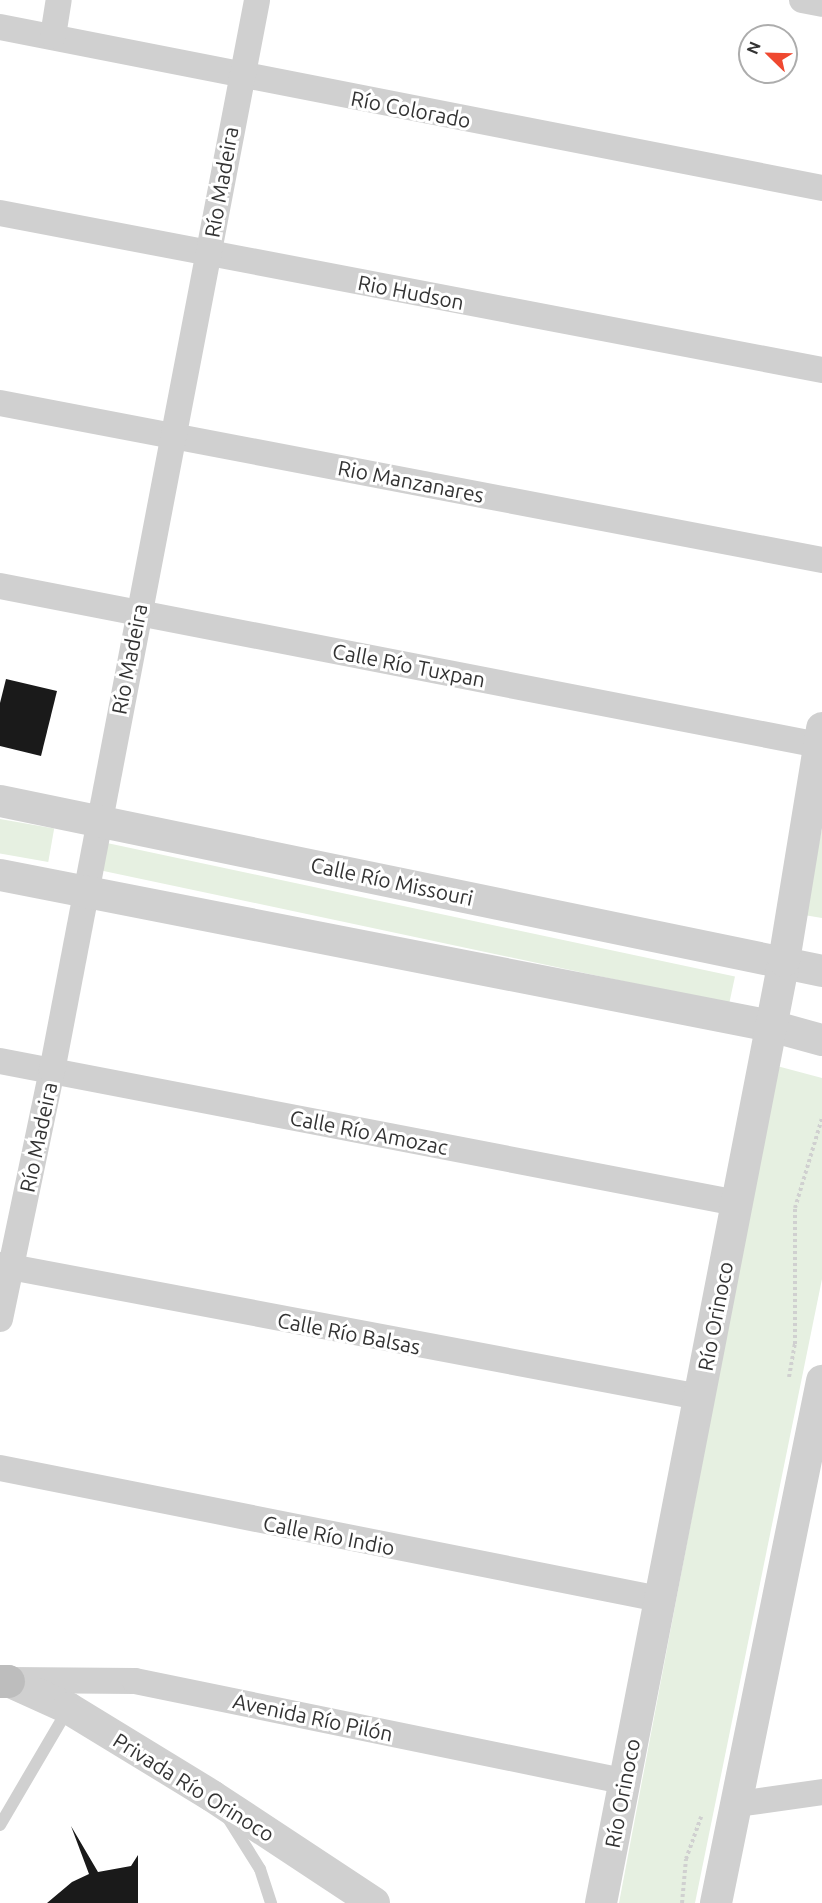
<!DOCTYPE html>
<html>
<head>
<meta charset="utf-8">
<style>
	body { margin:0 }
	#map { position:relative; width:822px; height:1903px; overflow:hidden; background:#fff; font-family:Ubuntu,sans-serif }
	div>[style] { position:absolute }
	.green>* { inset:0; background:#e6f0e1; transform-origin:0 0 }
	.building>* { inset:0; background:#1a1a1a }
	.path>* { height:4px; margin-top:-2px; transform-origin:0; background:repeating-linear-gradient(90deg,#d0d0d0 0 3px,transparent 0 6px) }
	.service>* { height:12px; margin:-6px; padding:0 6px; transform-origin:6px; border-radius:6px; background:#d0d0d0 }
	.minor>* { height:26px; margin:-13px; padding:0 13px; transform-origin:13px; border-radius:13px; background:#d0d0d0 }
	.tertiary>* { height:32px; margin:-16px; padding:0 16px; transform-origin:16px; border-radius:16px; background:#d0d0d0 }
	.secondary>* { height:33px; margin:-16.5px; padding:0 16.5px; transform-origin:16.5px; border-radius:16.5px; background:#bdbdbd }
	span { translate:-50% -50%; white-space:nowrap; text-align:center; line-height:1.15; -webkit-text-stroke:6px #fff; paint-order:stroke }
	.street-label { font-size:21px; color:#333 }
	.north { position:absolute; left:738px; top:24px; width:60px; height:60px; box-sizing:border-box; background:#fff; border:2px solid #adadad; border-radius:50%; rotate:293deg; font-size:16px; font-weight:700; line-height:24px; text-align:center; color:#333 }
	.north::after { content:''; display:block; margin:auto; width:21px; height:27px; background:#ef4830; clip-path:polygon(50% 0,100% 100%,50% 72%,0 100%) }
</style>
</head>
<body>
<div id="map">
	<div class="green">
		<div style="left:0;top:819px;width:55px;height:34px;rotate:10deg"></div>
		<div style="clip-path:polygon(822px 828px,822px 918px,804px 915px)"></div>
		<div style="left:107px;top:843px;width:642px;height:28px;rotate:12deg"></div>
		<div style="clip-path:polygon(777px 1066px,822px 1078px,822px 1279px,695px 1903px,619px 1903px)"></div>
	</div>
	<div class="building">
		<div style="clip-path:polygon(6px 679px,57px 691px,41px 756px,0 746px,0 703px)"></div>
		<div style="clip-path:polygon(71px 1826px,98px 1872px,131px 1866px,138px 1855px,138px 1903px,47px 1903px,72px 1882px,89px 1874px)"></div>
	</div>
	<div class="path">
		<div style="left:789px;top:1377px;width:34px;rotate:-80deg"></div>
		<div style="left:795px;top:1344px;width:136px;rotate:-90deg"></div>
		<div style="left:795px;top:1208px;width:94px;rotate:-73.3deg"></div>
		<div style="left:682px;top:1903px;width:44px;rotate:-84.8deg"></div>
		<div style="left:686px;top:1859px;width:45px;rotate:-70.3deg"></div>
	</div>
	<div class="service">
		<div style="left:228px;top:1818px;width:60px;rotate:57.9deg"></div>
		<div style="left:260px;top:1869px;width:36px;rotate:72deg"></div>
		<div style="left:0;top:1825px;width:134px;rotate:-59.6deg"></div>
	</div>
	<div class="minor">
		<div style="left:802px;top:0;width:20px;rotate:11deg"></div>
		<div style="left:0;top:27px;width:838px;rotate:11.08deg"></div>
		<div style="left:53px;top:36px;width:36px;rotate:-81deg"></div>
		<div style="left:0;top:213px;width:837px;rotate:10.81deg"></div>
		<div style="left:0;top:403px;width:837px;rotate:10.81deg"></div>
		<div style="left:0;top:586px;width:834px;rotate:10.99deg"></div>
		<div style="left:0;top:1061px;width:751px;rotate:10.91deg"></div>
		<div style="left:0;top:1265px;width:711px;rotate:10.69deg"></div>
		<div style="left:0;top:1319px;width:253px;rotate:-78.2deg"></div>
		<div style="left:52px;top:1071px;width:1090px;rotate:-79.16deg"></div>
		<div style="left:0;top:1468px;width:672px;rotate:11.24deg"></div>
		<div style="left:10px;top:1680px;width:125px;rotate:0.5deg"></div>
		<div style="left:135px;top:1681px;width:499px;rotate:11.6deg"></div>
		<div style="left:738px;top:1804px;width:85px;rotate:-8.1deg"></div>
	</div>
	<div class="tertiary">
		<div style="left:0;top:801px;width:839px;rotate:11.68deg"></div>
		<div style="left:0;top:875px;width:786px;rotate:11.08deg"></div>
		<div style="left:771px;top:1026px;width:53px;rotate:15.4deg"></div>
		<div style="left:8px;top:1681px;width:66px;rotate:24.2deg"></div>
		<div style="left:68px;top:1708px;width:169px;rotate:31.4deg"></div>
		<div style="left:212px;top:1796px;width:194px;rotate:33.4deg"></div>
		<div style="left:601px;top:1903px;width:960px;rotate:-79.01deg"></div>
		<div style="left:784px;top:961px;width:236px;rotate:-80.7deg"></div>
		<div style="left:716px;top:1903px;width:533px;rotate:-78.52deg"></div>
	</div>
	<div class="secondary">
		<div style="left:0;top:1681px;width:8px"></div>
	</div>
	<div class="street-label">
		<span style="left:411px;top:109px;rotate:11deg">Río Colorado</span>
		<span style="left:221px;top:182px;rotate:-80deg">Río Madeira</span>
		<span style="left:411px;top:292px;rotate:11deg">Rio Hudson</span>
		<span style="left:411px;top:481px;rotate:11deg">Rio Manzanares</span>
		<span style="left:129px;top:659px;rotate:-79deg">Río Madeira</span>
		<span style="left:409px;top:665px;rotate:11deg">Calle Río Tuxpan</span>
		<span style="left:392px;top:881px;rotate:12deg">Calle Río Missouri</span>
		<span style="left:369px;top:1132px;rotate:11deg">Calle Río Amozac</span>
		<span style="left:38px;top:1137px;rotate:-78deg">Río Madeira</span>
		<span style="left:715px;top:1316px;rotate:-79deg">Río Orinoco</span>
		<span style="left:349px;top:1333px;rotate:11deg">Calle Río Balsas</span>
		<span style="left:329px;top:1535px;rotate:11deg">Calle Río Indio</span>
		<span style="left:313px;top:1717px;rotate:12deg">Avenida Río Pilón</span>
		<span style="left:194px;top:1787px;rotate:32deg">Privada Río Orinoco</span>
		<span style="left:622px;top:1793px;rotate:-79deg">Río Orinoco</span>
	</div>
	<div class="north">N</div>
</div>
</body>
</html>
